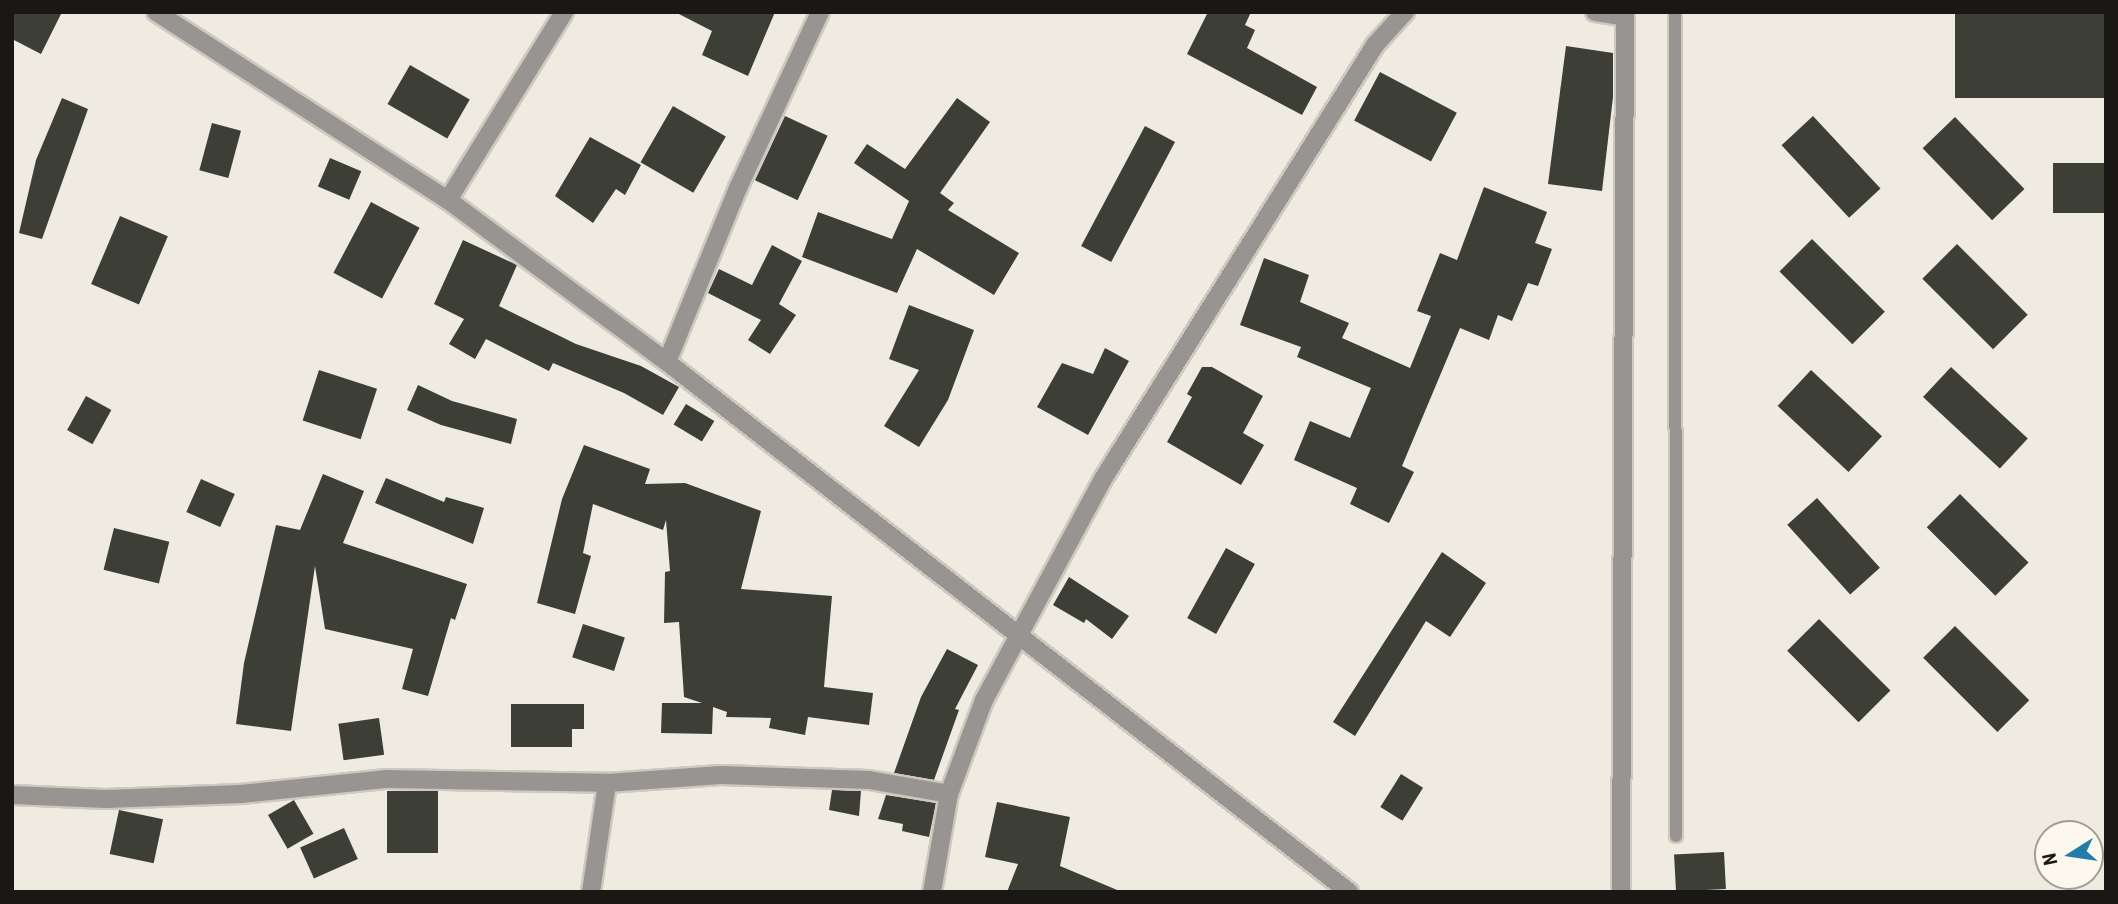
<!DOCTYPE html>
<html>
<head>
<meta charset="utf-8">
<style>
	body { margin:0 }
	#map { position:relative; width:2118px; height:904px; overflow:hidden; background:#efebe1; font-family:"Roboto Condensed",sans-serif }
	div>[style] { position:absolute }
	.building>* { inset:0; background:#3d3f37; transform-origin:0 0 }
	.roads { filter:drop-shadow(2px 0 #cdc9c0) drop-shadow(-2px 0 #cdc9c0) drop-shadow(0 2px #cdc9c0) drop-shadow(0 -2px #cdc9c0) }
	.service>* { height:12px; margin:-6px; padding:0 6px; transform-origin:6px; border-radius:6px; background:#989491 }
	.minor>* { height:18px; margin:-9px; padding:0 9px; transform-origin:9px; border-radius:9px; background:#989491 }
	.tertiary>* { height:18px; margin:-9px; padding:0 9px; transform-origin:9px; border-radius:9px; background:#989491 }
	span { translate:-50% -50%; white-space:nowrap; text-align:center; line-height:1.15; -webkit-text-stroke:7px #fcf8ee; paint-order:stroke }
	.frame { position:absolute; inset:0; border:14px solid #191815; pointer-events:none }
	.north { position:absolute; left:2034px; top:820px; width:70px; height:70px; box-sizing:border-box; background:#fcf8ee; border:2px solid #a19e97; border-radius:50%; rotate:258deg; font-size:19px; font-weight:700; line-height:28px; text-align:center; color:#191815 }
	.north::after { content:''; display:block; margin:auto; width:24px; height:32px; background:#237caa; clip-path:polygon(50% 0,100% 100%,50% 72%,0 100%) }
</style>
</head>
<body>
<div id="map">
	<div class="building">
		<div style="clip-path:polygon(12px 12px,62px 12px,41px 54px,12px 39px)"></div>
		<div style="clip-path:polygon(675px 12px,775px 12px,748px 76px,702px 55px,712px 31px)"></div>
		<div style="clip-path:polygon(1208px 12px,1251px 12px,1245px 25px,1255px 30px,1247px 48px,1317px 87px,1302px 115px,1187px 54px)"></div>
		<div style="left:1955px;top:12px;width:151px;height:86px"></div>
		<div style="clip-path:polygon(1566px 46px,1613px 53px,1613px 97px,1602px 191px,1548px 184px)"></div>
		<div style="left:410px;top:65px;width:69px;height:45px;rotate:30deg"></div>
		<div style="left:1380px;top:72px;width:87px;height:55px;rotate:28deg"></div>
		<div style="clip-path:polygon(62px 98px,88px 109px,42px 239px,19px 233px,36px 160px)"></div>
		<div style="clip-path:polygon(957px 98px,990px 122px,940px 193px,954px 203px,948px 210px,1019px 253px,994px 295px,917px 249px,897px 293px,802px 257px,818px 212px,892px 239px,909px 201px,854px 163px,867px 144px,905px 169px)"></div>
		<div style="left:673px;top:106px;width:61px;height:65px;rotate:30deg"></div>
		<div style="left:785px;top:116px;width:47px;height:71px;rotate:25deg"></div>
		<div style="left:1813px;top:116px;width:99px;height:43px;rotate:47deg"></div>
		<div style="left:1955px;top:117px;width:100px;height:45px;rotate:46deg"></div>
		<div style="left:212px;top:123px;width:30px;height:49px;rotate:15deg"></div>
		<div style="left:1145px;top:126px;width:34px;height:136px;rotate:28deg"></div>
		<div style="clip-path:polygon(590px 137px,641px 165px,625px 195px,616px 189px,593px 223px,555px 196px)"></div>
		<div style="left:330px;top:158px;width:34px;height:31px;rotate:23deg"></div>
		<div style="left:2053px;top:163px;width:53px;height:50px"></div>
		<div style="clip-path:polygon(1484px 187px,1547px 212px,1535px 243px,1552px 249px,1538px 286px,1528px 283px,1512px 321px,1498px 315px,1489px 340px,1460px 328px,1402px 466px,1414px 472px,1389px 523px,1350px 504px,1357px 488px,1294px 460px,1310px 421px,1350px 438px,1371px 388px,1297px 357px,1301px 347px,1240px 325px,1264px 258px,1309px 275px,1300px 302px,1349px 323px,1342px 338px,1410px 368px,1431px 316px,1417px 311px,1440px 253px,1457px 260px)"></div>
		<div style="left:371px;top:202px;width:55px;height:80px;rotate:28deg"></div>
		<div style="left:120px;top:216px;width:52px;height:74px;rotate:23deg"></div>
		<div style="left:1812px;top:239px;width:103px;height:46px;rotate:45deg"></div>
		<div style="clip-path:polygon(463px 240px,517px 265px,499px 306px,576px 344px,641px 366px,679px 387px,663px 415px,624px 393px,553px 363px,549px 371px,486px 339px,475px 359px,449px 344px,464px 319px,434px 304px)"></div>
		<div style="left:1957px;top:244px;width:100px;height:49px;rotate:45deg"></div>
		<div style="clip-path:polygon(772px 245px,802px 261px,779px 304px,796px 315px,770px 354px,748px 340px,761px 320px,708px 293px,719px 269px,752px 285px)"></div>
		<div style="clip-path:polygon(909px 305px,974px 330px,948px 400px,919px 447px,884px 426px,919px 370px,889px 359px)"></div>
		<div style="clip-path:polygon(1105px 348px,1129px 361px,1088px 435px,1037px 407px,1062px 363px,1093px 374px)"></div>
		<div style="clip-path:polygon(1202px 367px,1212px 367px,1263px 396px,1243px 433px,1264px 445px,1241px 485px,1167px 442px,1192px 397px,1187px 394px)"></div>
		<div style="left:1951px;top:367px;width:105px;height:41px;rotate:43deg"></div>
		<div style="left:319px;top:370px;width:61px;height:53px;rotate:18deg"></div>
		<div style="left:1811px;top:370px;width:97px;height:49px;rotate:43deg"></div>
		<div style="clip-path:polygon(418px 385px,452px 401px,517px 419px,511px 444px,441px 425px,407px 410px)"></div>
		<div style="left:86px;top:396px;width:29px;height:39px;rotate:29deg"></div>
		<div style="left:686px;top:404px;width:33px;height:24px;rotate:31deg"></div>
		<div style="clip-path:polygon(584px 445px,650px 469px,645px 484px,685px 483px,761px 511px,741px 589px,832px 596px,824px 687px,873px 693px,869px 725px,808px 717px,805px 735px,769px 728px,771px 718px,726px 717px,727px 712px,713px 707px,712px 734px,661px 733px,662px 703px,702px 703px,684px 697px,679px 622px,664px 623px,665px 572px,670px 571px,666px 520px,663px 530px,593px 504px,583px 553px,591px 556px,575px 614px,537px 603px,562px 499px)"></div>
		<div style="clip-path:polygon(323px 474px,364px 491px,343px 543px,467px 584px,455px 620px,451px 618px,428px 696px,402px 689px,413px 649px,325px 629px,315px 566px,291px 731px,236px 724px,244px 663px,276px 525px,300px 530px)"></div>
		<div style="clip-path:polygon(386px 478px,444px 502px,446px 497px,484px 508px,473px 544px,375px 503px)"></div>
		<div style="left:201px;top:479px;width:37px;height:36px;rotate:24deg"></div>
		<div style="left:1960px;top:494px;width:97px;height:47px;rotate:45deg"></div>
		<div style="left:1817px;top:498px;width:94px;height:40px;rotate:48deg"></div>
		<div style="left:114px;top:528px;width:57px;height:43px;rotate:14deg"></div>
		<div style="left:1226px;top:548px;width:33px;height:80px;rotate:29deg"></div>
		<div style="clip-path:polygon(1442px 552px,1486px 583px,1450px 637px,1426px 621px,1355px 736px,1333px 722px)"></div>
		<div style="clip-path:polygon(1069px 577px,1129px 616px,1112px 639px,1086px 619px,1084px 623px,1053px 605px)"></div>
		<div style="left:1819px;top:619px;width:101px;height:45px;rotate:45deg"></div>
		<div style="left:583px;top:624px;width:44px;height:35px;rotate:18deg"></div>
		<div style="left:1955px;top:626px;width:105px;height:45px;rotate:45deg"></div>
		<div style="clip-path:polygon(947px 649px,978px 665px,955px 709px,959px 710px,934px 780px,894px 773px,921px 697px)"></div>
		<div style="clip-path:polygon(511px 704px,584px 704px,584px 729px,572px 729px,572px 747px,511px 747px)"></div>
		<div style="left:379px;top:718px;width:37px;height:41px;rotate:82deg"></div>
		<div style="left:1401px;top:774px;width:26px;height:39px;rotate:32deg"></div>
		<div style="clip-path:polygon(832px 790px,861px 791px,859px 816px,829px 810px)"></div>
		<div style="left:387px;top:791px;width:51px;height:62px"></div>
		<div style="clip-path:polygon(886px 795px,936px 803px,929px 837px,902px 831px,903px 824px,878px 819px)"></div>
		<div style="left:294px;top:800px;width:39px;height:30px;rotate:60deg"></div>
		<div style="clip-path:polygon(997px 802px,1070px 817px,1060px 866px,1122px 892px,1007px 892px,1018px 864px,985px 857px)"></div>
		<div style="left:119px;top:810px;width:45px;height:45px;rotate:12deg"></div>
		<div style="left:344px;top:828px;width:34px;height:48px;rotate:66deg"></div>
		<div style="left:1724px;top:852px;width:37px;height:50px;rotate:87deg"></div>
	</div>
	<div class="roads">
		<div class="service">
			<div style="left:1675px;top:12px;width:824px;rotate:89.93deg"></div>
		</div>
		<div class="minor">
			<div style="left:1595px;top:12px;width:30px;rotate:9deg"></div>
			<div style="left:448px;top:200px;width:221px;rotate:-58.3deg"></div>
			<div style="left:667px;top:362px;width:188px;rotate:-67.8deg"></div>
			<div style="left:738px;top:188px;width:194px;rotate:-65deg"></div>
			<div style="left:12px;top:795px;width:94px;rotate:2.4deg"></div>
			<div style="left:106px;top:799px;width:135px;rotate:-2.1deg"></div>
			<div style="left:241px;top:794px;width:147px;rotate:-5.9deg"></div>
			<div style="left:387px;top:779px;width:220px;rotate:1deg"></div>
			<div style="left:607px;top:783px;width:114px;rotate:-4deg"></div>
			<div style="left:721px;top:775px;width:148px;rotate:1.9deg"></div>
			<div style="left:869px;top:780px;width:81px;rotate:9.9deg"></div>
			<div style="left:591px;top:892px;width:110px;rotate:-81.6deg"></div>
			<div style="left:932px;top:892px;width:99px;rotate:-80.2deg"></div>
			<div style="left:949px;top:794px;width:100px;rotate:-69.6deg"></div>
			<div style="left:984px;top:700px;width:251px;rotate:-61.7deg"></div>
			<div style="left:1103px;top:479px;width:512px;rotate:-57.92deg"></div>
			<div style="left:1375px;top:45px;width:45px;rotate:-47.7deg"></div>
			<div style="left:1621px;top:892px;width:880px;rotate:-89.74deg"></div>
		</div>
		<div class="tertiary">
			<div style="left:156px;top:12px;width:347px;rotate:32.8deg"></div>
			<div style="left:448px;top:200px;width:272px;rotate:36.5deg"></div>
			<div style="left:667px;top:362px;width:864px;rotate:37.85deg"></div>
		</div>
	</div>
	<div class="frame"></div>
	<div class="north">N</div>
</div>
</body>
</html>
